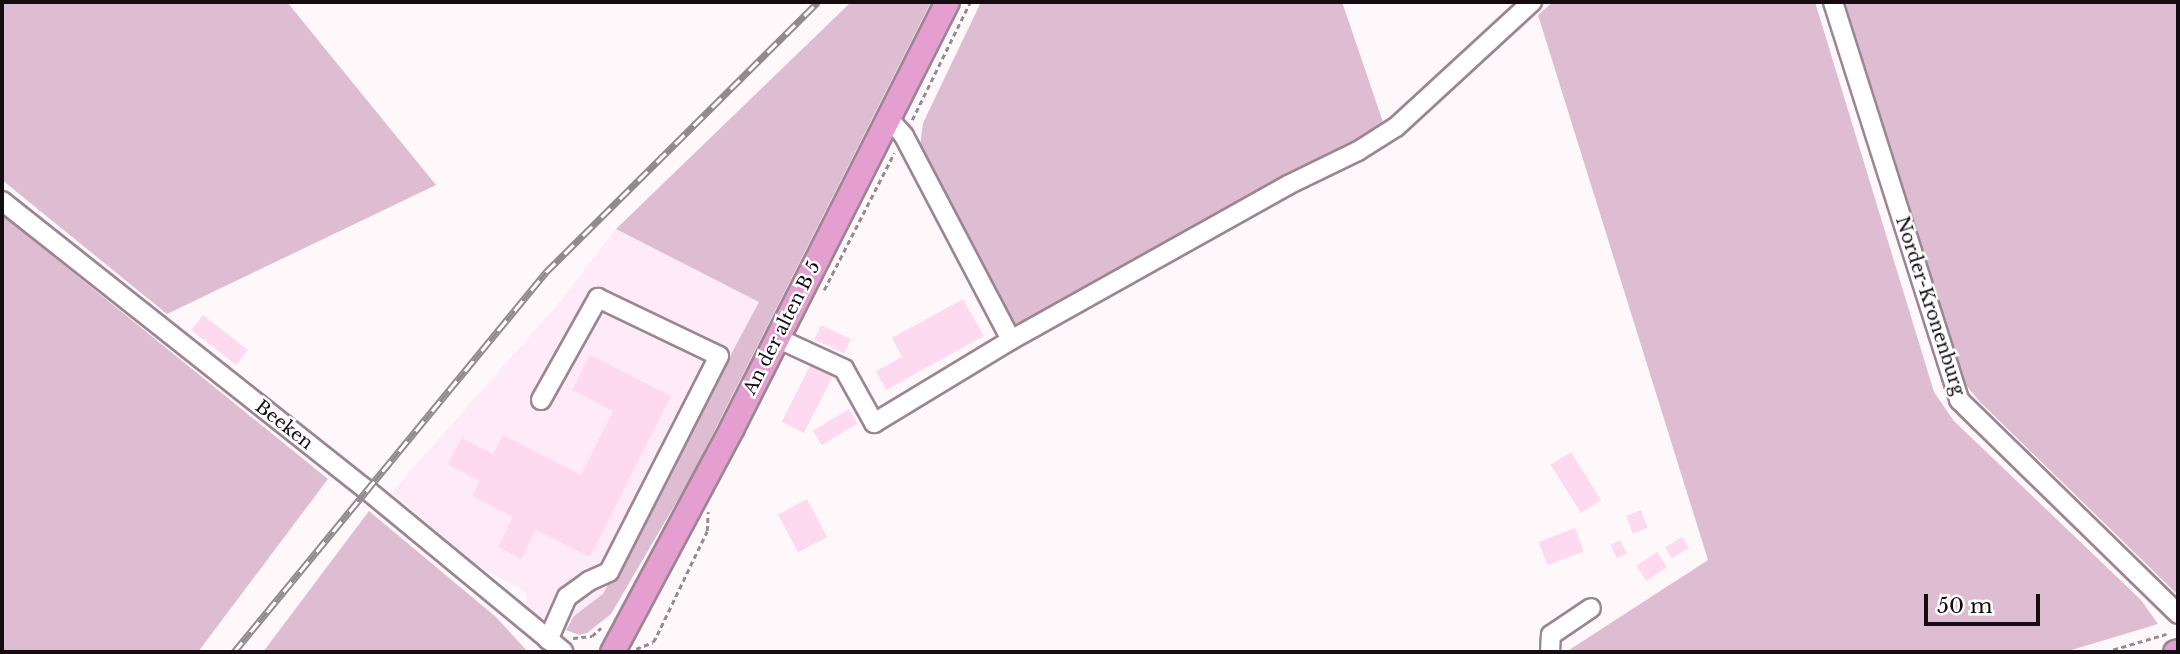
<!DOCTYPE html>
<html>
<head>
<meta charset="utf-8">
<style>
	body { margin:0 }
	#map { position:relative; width:2180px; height:654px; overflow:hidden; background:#fef8fb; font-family:"Libre Baskerville",serif }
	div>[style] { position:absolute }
	.built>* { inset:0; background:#ffeaf7 }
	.green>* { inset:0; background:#debcd1 }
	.building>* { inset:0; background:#fddaf0; transform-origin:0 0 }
	.path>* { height:2.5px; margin-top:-1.25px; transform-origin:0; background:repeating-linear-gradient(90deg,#938c90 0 5px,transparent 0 8.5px) }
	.roads { filter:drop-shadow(2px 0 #9d8594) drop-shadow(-2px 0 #9d8594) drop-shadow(0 2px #9d8594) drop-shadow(0 -2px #9d8594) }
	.minor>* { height:18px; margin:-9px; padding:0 9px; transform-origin:9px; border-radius:9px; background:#fff }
	.major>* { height:23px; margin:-11.5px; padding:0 11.5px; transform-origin:11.5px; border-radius:11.5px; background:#e49ed0 }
	.rail>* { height:7px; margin-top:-3.5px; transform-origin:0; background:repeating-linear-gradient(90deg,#fff 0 13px,#918a8e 0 26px); box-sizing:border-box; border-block:2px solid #918a8e }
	span { translate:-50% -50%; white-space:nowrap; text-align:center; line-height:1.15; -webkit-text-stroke:5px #fff; paint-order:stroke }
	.street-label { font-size:18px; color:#150c12 }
	.frame { position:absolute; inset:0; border:4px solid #150c12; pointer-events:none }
	.scale { position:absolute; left:1924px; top:594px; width:116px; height:32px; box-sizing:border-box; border:4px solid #150c12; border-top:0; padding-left:9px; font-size:21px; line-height:24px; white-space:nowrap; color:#150c12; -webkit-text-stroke:5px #fff; paint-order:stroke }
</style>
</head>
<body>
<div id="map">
	<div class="built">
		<div style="clip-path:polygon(616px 229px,760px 302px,603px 594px,569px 622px,566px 630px,526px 609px,526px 594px,519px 588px,469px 561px,392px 492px,559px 303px)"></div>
	</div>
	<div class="green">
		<div style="clip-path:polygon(2px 2px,287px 2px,436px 185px,167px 314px,2px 180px)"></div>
		<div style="clip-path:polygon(851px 2px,931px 2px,690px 479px,611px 614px,587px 633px,579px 635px,566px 630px,574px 616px,603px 594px,759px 302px,616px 229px)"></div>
		<div style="clip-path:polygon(981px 2px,1342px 2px,1383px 122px,1366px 135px,1014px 328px,920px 146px,923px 123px)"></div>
		<div style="clip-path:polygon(1553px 2px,1815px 2px,1934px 392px,1954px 421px,2141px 600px,2158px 624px,2065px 652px,1566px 652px,1708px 560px,1538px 15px)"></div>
		<div style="clip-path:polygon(1843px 2px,2178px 2px,2178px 595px,1980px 402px,1965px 384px)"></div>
		<div style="clip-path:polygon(2px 215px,328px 479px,198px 652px,2px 652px)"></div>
		<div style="clip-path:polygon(369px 511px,496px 617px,528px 652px,263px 652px)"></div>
	</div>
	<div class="building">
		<div style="clip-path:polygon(963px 299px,984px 336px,886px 390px,876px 371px,902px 357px,892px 338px)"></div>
		<div style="left:203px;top:315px;width:57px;height:19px;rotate:38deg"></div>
		<div style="left:821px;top:325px;width:33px;height:16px;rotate:25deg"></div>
		<div style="clip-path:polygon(590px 355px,671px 396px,590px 557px,536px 530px,521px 559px,498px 547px,513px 517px,472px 496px,480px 481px,448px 465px,462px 438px,493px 454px,503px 435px,581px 475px,613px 411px,572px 390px)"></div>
		<div style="left:812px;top:362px;width:25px;height:67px;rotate:27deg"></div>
		<div style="left:849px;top:409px;width:17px;height:42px;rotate:59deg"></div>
		<div style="left:1571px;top:452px;width:57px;height:24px;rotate:58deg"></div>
		<div style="left:807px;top:499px;width:43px;height:33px;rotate:62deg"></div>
		<div style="left:1641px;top:510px;width:19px;height:16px;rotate:69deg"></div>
		<div style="left:1575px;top:528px;width:25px;height:39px;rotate:69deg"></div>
		<div style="left:1682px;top:537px;width:13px;height:20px;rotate:58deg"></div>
		<div style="left:1620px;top:540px;width:15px;height:11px;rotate:62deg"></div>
		<div style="left:1657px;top:552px;width:18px;height:25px;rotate:56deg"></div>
	</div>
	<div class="path">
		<div style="left:912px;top:120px;width:131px;rotate:-63.8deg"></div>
		<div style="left:824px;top:290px;width:154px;rotate:-62.9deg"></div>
		<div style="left:573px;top:638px;width:19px;rotate:-6deg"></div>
		<div style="left:592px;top:636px;width:12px;rotate:-42deg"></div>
		<div style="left:636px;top:649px;width:18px;rotate:-22deg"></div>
		<div style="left:653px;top:642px;width:8px;rotate:-60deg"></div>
		<div style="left:657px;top:635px;width:115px;rotate:-64.3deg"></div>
		<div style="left:707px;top:531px;width:19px;rotate:-87deg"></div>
		<div style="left:2105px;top:652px;width:64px;rotate:-16.4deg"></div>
	</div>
	<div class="roads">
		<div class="minor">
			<div style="left:1833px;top:2px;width:417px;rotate:72.4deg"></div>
			<div style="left:1959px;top:400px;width:306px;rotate:44.3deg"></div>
			<div style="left:888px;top:118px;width:24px;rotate:48deg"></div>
			<div style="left:904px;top:136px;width:230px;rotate:62.3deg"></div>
			<div style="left:1011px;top:340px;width:317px;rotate:-29.2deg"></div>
			<div style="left:1288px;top:185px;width:78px;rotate:-25.9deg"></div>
			<div style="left:1358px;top:151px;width:45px;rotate:-32.3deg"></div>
			<div style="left:1396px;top:127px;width:185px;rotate:-42.6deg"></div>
			<div style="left:2px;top:201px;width:464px;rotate:38.4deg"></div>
			<div style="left:366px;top:489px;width:256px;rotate:39.5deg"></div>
			<div style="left:777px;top:338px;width:74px;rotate:24.8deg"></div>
			<div style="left:844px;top:369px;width:62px;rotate:60.9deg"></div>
			<div style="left:874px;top:423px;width:160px;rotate:-31.2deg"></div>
			<div style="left:541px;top:400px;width:117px;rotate:-60.8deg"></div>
			<div style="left:598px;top:298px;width:134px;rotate:25.6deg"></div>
			<div style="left:719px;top:356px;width:242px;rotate:117deg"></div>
			<div style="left:609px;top:572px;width:22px;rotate:156deg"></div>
			<div style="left:589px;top:581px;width:27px;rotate:144deg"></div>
			<div style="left:567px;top:597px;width:47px;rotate:113.8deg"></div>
			<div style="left:1550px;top:652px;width:17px;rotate:-87deg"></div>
			<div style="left:1551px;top:635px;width:48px;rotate:-34deg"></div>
		</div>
		<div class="major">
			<div style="left:612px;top:652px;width:255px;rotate:-61.9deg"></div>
			<div style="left:732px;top:427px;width:476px;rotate:-63.2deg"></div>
			<div style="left:2175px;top:652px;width:3px;rotate:-18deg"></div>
		</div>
	</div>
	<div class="rail">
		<div style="left:234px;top:652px;width:492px;rotate:-50.6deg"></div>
		<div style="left:546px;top:272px;width:383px;rotate:-44.8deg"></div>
	</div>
	<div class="street-label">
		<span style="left:1930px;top:306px;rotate:72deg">Norder-Kronenburg</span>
		<span style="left:782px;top:328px;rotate:-63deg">An der alten B 5</span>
		<span style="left:284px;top:425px;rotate:38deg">Beeken</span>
	</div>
	<div class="frame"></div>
	<div class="scale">50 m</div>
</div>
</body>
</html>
